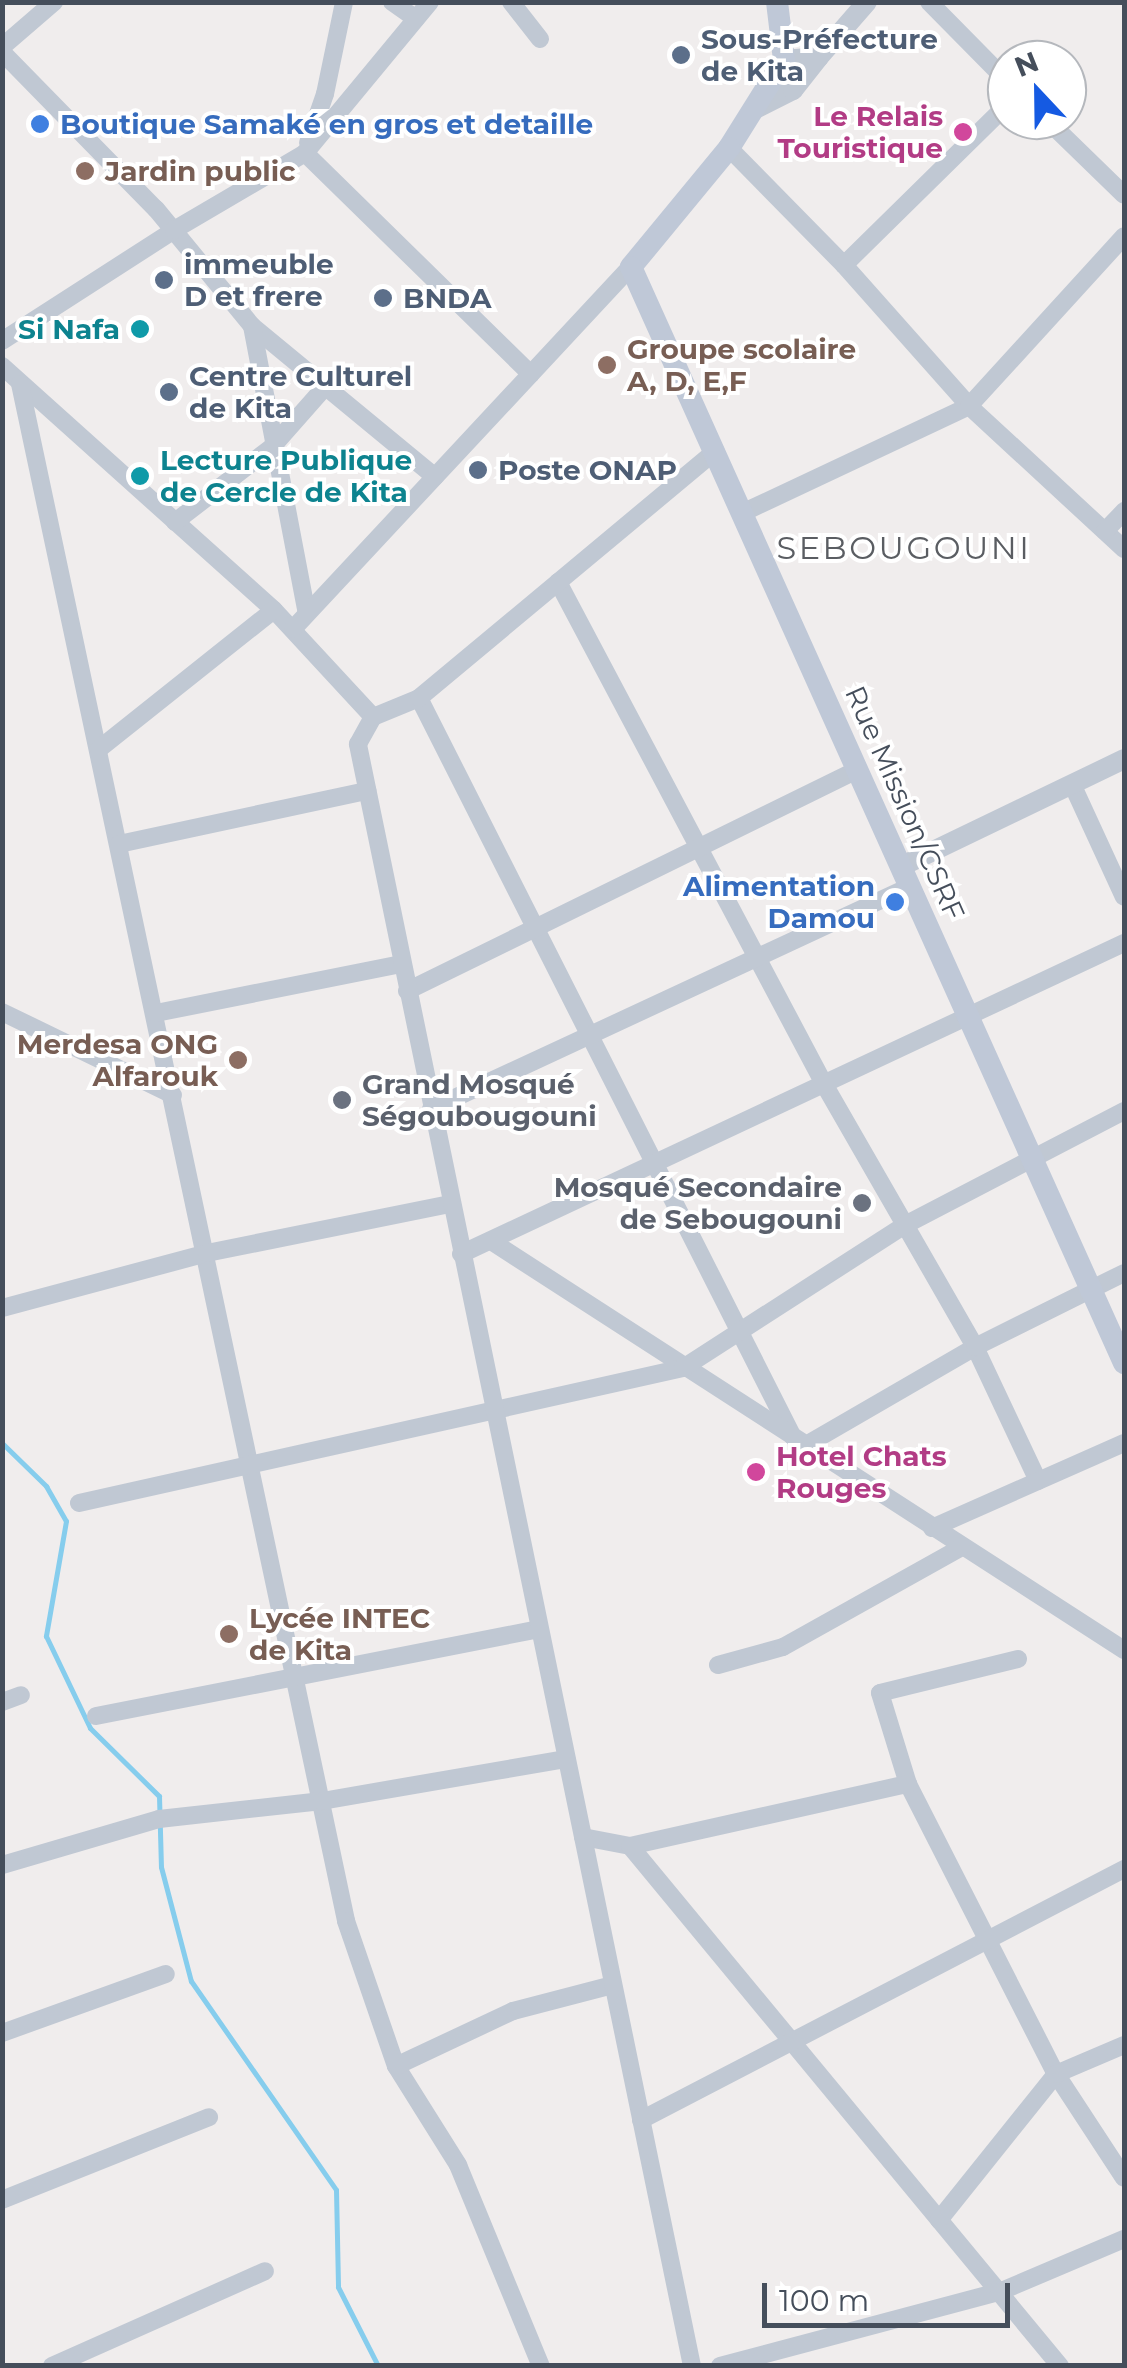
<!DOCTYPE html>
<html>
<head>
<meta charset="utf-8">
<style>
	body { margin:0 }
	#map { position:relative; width:1127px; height:2368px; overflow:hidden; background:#f0eded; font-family:Montserrat,sans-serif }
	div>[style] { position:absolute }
	.stream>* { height:5px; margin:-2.5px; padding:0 2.5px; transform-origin:2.5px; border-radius:2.5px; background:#86cded }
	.minor>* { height:18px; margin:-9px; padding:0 9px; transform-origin:9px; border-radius:9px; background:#c0c8d3 }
	.tertiary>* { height:20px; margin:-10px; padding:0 10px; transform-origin:10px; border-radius:10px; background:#c0c8d3 }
	.secondary>* { height:22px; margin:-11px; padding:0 11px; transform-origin:11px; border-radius:11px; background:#bfc8d7 }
	.dots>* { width:28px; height:28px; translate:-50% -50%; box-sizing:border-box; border:5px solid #fff; border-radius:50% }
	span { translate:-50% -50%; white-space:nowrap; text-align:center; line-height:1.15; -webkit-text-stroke:8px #fff; paint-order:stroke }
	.service-label { font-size:28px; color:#4e5e75; font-weight:700 }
	.left { translate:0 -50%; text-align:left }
	.hotel-label { font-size:28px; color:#b23c85; font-weight:700 }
	.right { translate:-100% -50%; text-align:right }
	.shop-label { font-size:28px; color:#366cbe; font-weight:700 }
	.education-label { font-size:28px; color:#785e54; font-weight:700 }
	.culture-label { font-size:28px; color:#0d838f; font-weight:700 }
	.street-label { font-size:28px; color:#454e5b }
	.worship-label { font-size:28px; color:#5b616d; font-weight:700 }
	.quarter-label { font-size:32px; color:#5a5d62; letter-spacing:2.5px }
	.frame { position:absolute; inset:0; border:5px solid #454e5b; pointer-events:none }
	.north { position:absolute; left:987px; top:40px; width:100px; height:100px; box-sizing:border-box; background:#fff; border:2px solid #b5b8bd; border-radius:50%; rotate:338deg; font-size:28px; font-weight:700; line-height:40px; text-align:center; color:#454e5b }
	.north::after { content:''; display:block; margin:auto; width:35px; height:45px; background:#155ae2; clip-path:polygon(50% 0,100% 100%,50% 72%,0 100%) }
	.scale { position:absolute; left:762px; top:2283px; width:248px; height:45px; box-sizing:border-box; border:5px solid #454e5b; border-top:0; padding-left:12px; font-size:30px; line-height:35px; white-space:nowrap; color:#454e5b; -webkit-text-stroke:8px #fff; paint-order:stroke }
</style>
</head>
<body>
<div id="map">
	<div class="stream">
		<div style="left:2px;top:1443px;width:62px;rotate:44.3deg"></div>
		<div style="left:46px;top:1486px;width:40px;rotate:60.3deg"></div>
		<div style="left:66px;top:1521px;width:117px;rotate:99.9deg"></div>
		<div style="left:46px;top:1636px;width:102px;rotate:64.4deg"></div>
		<div style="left:90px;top:1728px;width:97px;rotate:44.6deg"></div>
		<div style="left:159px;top:1796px;width:71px;rotate:88.4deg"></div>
		<div style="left:161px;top:1867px;width:118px;rotate:75.3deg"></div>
		<div style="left:191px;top:1981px;width:254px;rotate:55.2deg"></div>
		<div style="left:336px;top:2190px;width:97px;rotate:88.8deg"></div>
		<div style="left:338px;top:2287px;width:89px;rotate:63.1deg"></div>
	</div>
	<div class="minor">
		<div style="left:392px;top:2px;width:29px;rotate:35deg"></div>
		<div style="left:511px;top:2px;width:47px;rotate:51.9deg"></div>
		<div style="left:929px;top:2px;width:111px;rotate:45.4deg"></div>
		<div style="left:2px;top:47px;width:69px;rotate:-40.9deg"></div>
		<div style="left:2px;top:52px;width:220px;rotate:45.6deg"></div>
		<div style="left:156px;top:209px;width:151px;rotate:50.6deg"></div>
		<div style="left:252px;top:326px;width:237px;rotate:39.5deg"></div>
		<div style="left:1047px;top:120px;width:107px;rotate:44.2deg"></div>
		<div style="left:308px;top:143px;width:52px;rotate:-70.9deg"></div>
		<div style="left:325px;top:94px;width:94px;rotate:-78.3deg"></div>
		<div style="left:729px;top:148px;width:164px;rotate:45.5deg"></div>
		<div style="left:844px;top:265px;width:188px;rotate:48.4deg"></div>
		<div style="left:969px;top:406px;width:211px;rotate:42.7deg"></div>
		<div style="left:305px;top:153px;width:316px;rotate:44.4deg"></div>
		<div style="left:844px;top:265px;width:228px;rotate:-44.5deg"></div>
		<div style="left:252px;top:326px;width:292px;rotate:79.2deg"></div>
		<div style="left:2px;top:341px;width:205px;rotate:-32.8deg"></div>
		<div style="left:174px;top:230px;width:152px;rotate:-30.4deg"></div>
		<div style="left:305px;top:153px;width:196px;rotate:-50.4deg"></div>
		<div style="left:2px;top:366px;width:365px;rotate:41.9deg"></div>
		<div style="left:274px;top:610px;width:146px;rotate:47.2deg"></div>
		<div style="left:20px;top:384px;width:1571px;rotate:78.02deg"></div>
		<div style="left:346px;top:1921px;width:153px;rotate:71deg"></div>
		<div style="left:396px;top:2066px;width:117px;rotate:57.9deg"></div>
		<div style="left:458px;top:2165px;width:217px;rotate:67.6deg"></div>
		<div style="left:742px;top:513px;width:251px;rotate:-25.2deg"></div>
		<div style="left:969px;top:406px;width:230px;rotate:-47.6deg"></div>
		<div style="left:175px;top:522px;width:123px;rotate:-37.7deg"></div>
		<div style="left:272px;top:447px;width:79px;rotate:-48.6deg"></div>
		<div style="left:1105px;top:531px;width:28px;rotate:-46deg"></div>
		<div style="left:558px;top:582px;width:568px;rotate:62.08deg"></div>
		<div style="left:824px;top:1084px;width:303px;rotate:60.1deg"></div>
		<div style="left:975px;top:1347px;width:148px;rotate:64.8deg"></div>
		<div style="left:293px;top:629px;width:495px;rotate:-47deg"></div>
		<div style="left:419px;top:698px;width:828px;rotate:63.16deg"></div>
		<div style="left:99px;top:749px;width:223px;rotate:-38.5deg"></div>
		<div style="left:1072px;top:784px;width:124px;rotate:65.3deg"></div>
		<div style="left:119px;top:844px;width:254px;rotate:-12.1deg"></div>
		<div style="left:407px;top:991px;width:501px;rotate:-26.16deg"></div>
		<div style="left:2px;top:1012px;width:190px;rotate:25.9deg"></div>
		<div style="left:156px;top:1013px;width:250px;rotate:-11.3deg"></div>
		<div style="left:431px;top:1109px;width:529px;rotate:-24.92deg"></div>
		<div style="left:491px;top:1241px;width:754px;rotate:32.87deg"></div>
		<div style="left:461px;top:1254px;width:732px;rotate:-25.13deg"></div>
		<div style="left:2px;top:1308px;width:212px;rotate:-15deg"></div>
		<div style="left:207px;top:1253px;width:249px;rotate:-11.4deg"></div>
		<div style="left:806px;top:1445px;width:195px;rotate:-30.1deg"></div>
		<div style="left:975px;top:1347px;width:166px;rotate:-26.4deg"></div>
		<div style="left:79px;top:1503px;width:619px;rotate:-12.6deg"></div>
		<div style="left:683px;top:1368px;width:264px;rotate:-32.8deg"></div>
		<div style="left:905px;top:1225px;width:247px;rotate:-27.5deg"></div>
		<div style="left:932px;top:1528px;width:210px;rotate:-23.9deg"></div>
		<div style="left:1018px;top:1659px;width:142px;rotate:166.2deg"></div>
		<div style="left:880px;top:1693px;width:95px;rotate:72.9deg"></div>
		<div style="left:908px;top:1784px;width:326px;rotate:63deg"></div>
		<div style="left:1056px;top:2074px;width:124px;rotate:56.8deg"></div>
		<div style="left:718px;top:1665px;width:67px;rotate:-15.5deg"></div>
		<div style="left:783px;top:1647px;width:205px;rotate:-29.2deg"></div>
		<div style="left:2px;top:1702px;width:20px;rotate:-20deg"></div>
		<div style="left:96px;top:1716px;width:451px;rotate:-11.1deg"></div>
		<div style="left:583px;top:1837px;width:48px;rotate:10.8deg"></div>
		<div style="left:630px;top:1846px;width:285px;rotate:-12.6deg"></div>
		<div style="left:630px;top:1846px;width:675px;rotate:50.41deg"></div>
		<div style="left:2px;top:1865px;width:164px;rotate:-16.3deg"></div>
		<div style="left:159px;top:1819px;width:164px;rotate:-6.3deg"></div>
		<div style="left:322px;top:1801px;width:248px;rotate:-9.8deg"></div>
		<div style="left:2px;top:2033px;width:174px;rotate:-19.8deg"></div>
		<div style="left:396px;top:2066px;width:129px;rotate:-25.2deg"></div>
		<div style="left:513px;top:2011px;width:103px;rotate:-14.6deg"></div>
		<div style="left:641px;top:2120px;width:544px;rotate:-27.46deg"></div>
		<div style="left:2px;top:2200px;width:223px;rotate:-21.8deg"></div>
		<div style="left:939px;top:2220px;width:187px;rotate:-51.3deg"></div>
		<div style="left:1056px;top:2074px;width:74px;rotate:-23.1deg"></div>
		<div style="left:52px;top:2366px;width:233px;rotate:-24deg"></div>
		<div style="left:692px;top:2366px;width:1656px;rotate:-101.64deg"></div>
		<div style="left:358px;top:744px;width:31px;rotate:-61deg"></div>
		<div style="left:373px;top:717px;width:50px;rotate:-22.4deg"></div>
		<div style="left:419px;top:698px;width:386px;rotate:-39.8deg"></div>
		<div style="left:720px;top:2366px;width:289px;rotate:-14.9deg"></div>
		<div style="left:999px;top:2292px;width:136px;rotate:-23deg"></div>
	</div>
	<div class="tertiary">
		<div style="left:784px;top:60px;width:35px;rotate:-5deg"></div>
		<div style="left:819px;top:57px;width:73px;rotate:-48.9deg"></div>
		<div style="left:753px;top:110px;width:45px;rotate:-26.6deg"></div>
		<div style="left:793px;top:90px;width:42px;rotate:-51.8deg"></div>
		<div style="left:902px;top:866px;width:246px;rotate:-25.7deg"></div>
	</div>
	<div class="secondary">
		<div style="left:777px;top:2px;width:58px;rotate:83.1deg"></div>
		<div style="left:784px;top:60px;width:104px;rotate:122deg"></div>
		<div style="left:729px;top:148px;width:154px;rotate:129.5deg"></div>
		<div style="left:631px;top:267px;width:1202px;rotate:65.78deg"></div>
	</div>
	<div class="dots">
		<div style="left:681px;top:55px;background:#5c6f8a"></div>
		<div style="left:40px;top:124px;background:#3f7fe0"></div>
		<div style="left:963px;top:132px;background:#d1479c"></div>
		<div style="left:85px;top:171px;background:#8d6e63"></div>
		<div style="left:164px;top:280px;background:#5c6f8a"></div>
		<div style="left:383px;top:298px;background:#5c6f8a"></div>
		<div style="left:140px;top:329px;background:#0f9aa8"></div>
		<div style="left:607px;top:365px;background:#8d6e63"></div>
		<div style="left:169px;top:392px;background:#5c6f8a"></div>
		<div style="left:478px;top:470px;background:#5c6f8a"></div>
		<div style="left:140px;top:476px;background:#0f9aa8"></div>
		<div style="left:895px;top:902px;background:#3f7fe0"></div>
		<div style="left:238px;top:1060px;background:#8d6e63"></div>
		<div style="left:342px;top:1100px;background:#6b7280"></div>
		<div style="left:862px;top:1203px;background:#6b7280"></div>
		<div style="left:756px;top:1472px;background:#d1479c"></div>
		<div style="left:229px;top:1634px;background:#8d6e63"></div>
	</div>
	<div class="service-label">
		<span class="left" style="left:701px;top:55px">Sous-Préfecture<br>de Kita</span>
		<span class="left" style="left:184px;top:280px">immeuble<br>D et frere</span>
		<span class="left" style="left:403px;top:298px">BNDA</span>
		<span class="left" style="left:189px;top:392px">Centre Culturel<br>de Kita</span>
		<span class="left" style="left:498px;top:470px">Poste ONAP</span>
	</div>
	<div class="hotel-label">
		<span class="right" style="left:943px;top:132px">Le Relais<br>Touristique</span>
		<span class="left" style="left:776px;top:1472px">Hotel Chats<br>Rouges</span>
	</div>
	<div class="shop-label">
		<span class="left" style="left:60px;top:124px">Boutique Samaké en gros et detaille</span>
		<span class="right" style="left:875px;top:902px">Alimentation<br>Damou</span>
	</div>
	<div class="education-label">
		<span class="left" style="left:105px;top:171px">Jardin public</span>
		<span class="left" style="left:627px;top:365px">Groupe scolaire<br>A, D, E,F</span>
		<span class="right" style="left:218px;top:1060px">Merdesa ONG<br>Alfarouk</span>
		<span class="left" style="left:249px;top:1634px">Lycée INTEC<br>de Kita</span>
	</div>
	<div class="culture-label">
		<span class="right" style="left:120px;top:329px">Si Nafa</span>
		<span class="left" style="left:160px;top:476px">Lecture Publique<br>de Cercle de Kita</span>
	</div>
	<div class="street-label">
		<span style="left:905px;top:803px;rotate:66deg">Rue Mission/CSRF</span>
	</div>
	<div class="worship-label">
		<span class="left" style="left:362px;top:1100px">Grand Mosqué<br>Ségoubougouni</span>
		<span class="right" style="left:842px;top:1203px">Mosqué Secondaire<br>de Sebougouni</span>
	</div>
	<div class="quarter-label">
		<span style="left:904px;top:548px">SEBOUGOUNI</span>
	</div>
	<div class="frame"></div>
	<div class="north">N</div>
	<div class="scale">100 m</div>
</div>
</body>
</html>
